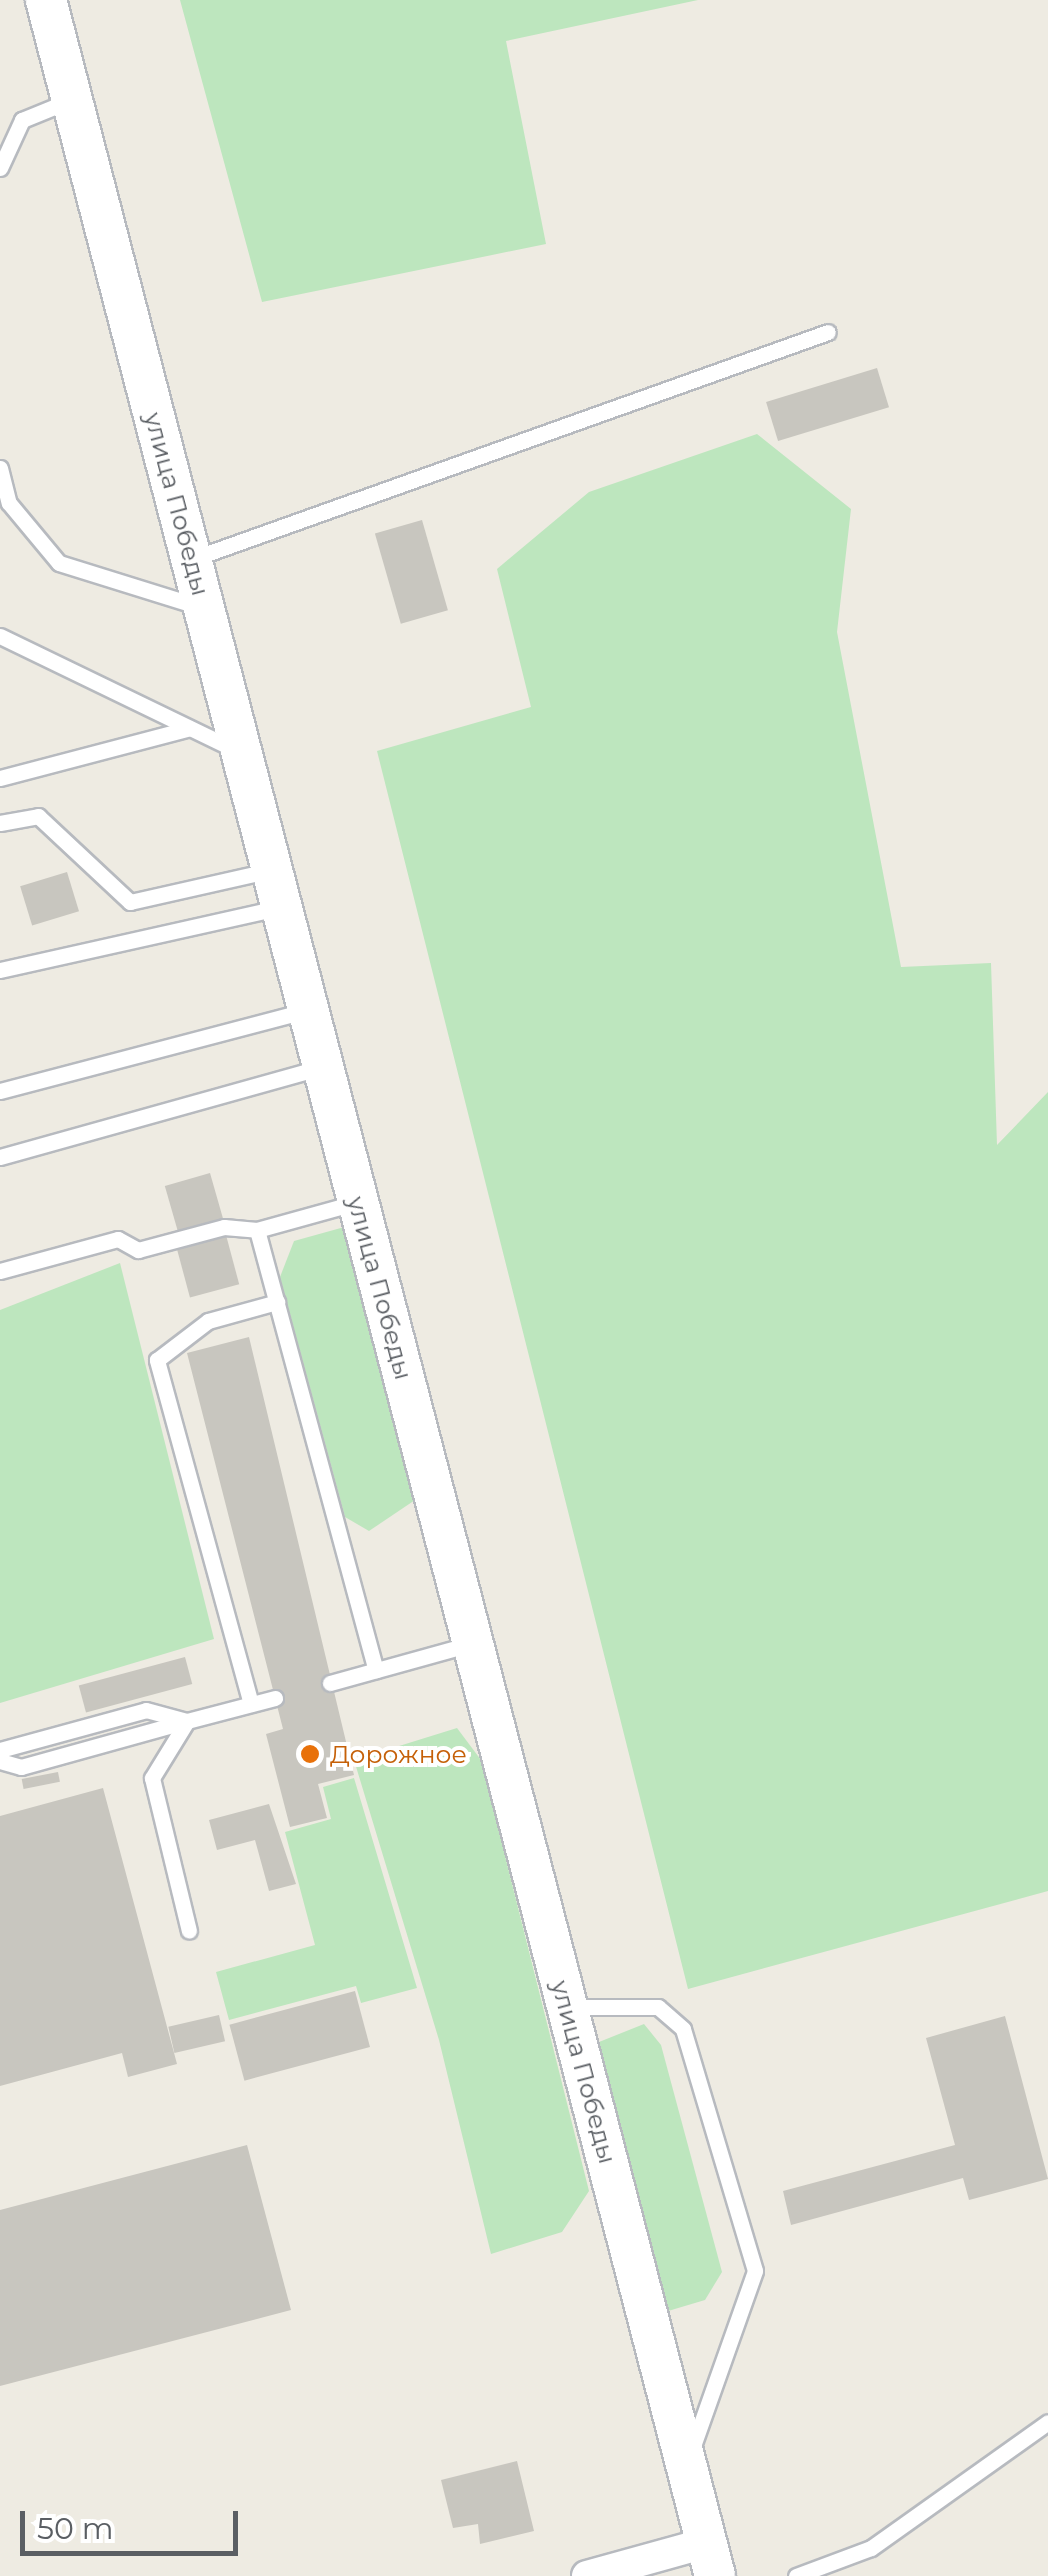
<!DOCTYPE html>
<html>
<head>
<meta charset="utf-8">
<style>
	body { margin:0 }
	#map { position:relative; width:1048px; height:2576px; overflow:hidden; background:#eeebe2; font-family:Montserrat,sans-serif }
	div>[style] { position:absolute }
	.green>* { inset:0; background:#bde6be }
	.building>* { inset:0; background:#c8c6bf; transform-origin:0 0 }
	.roads { filter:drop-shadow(2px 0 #b7babf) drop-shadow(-2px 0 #b7babf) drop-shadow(0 2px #b7babf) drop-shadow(0 -2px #b7babf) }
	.service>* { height:15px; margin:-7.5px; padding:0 7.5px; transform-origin:7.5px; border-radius:7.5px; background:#fff }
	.minor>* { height:30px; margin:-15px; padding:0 15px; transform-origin:15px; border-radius:15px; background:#fff }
	.secondary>* { height:40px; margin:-20px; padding:0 20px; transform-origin:20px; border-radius:20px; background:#fff }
	.dots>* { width:28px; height:28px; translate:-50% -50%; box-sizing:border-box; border:5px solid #fff; border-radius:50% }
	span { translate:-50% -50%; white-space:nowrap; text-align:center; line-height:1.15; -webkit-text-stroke:8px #fff; paint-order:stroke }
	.street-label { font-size:25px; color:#5a5e63 }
	.food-label { font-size:25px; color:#c56008 }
	.left { translate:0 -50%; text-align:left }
	.scale { position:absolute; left:20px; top:2511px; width:218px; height:45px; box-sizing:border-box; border:5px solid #5a5e63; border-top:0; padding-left:12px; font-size:30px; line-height:35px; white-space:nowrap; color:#5a5e63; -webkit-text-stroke:8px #fff; paint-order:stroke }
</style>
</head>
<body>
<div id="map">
	<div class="green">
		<div style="clip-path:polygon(180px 0,698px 0,506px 41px,546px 244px,262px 302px)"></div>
		<div style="clip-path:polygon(757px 434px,851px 509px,837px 632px,901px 967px,991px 963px,997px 1145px,1048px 1092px,1048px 1891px,688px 1989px,377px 751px,531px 707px,497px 569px,589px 492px)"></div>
		<div style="clip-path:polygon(348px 1226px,421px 1496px,369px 1531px,345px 1517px,280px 1277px,294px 1241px)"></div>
		<div style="clip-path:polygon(120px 1263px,214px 1639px,0 1703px,0 1310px)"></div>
		<div style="clip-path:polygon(457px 1728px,481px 1760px,589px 2191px,562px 2232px,491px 2254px,439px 2040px,354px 1760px)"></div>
		<div style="clip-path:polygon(354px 1778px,417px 1988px,361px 2003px,356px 1986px,229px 2020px,216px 1972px,315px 1945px,285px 1832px,331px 1819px,323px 1787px)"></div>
		<div style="clip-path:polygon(644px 2024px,661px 2045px,722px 2272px,705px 2300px,648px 2317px,564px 2056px)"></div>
	</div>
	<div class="building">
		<div style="left:877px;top:368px;width:41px;height:116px;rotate:73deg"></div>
		<div style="left:422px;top:520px;width:94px;height:49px;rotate:74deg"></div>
		<div style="left:67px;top:872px;width:41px;height:49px;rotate:73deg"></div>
		<div style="left:210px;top:1173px;width:48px;height:47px;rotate:74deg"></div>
		<div style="left:226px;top:1235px;width:51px;height:51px;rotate:75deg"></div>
		<div style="clip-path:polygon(249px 1337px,354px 1775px,318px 1784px,327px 1818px,290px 1827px,266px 1734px,283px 1729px,187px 1353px)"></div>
		<div style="left:185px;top:1657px;width:28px;height:110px;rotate:75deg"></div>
		<div style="left:58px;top:1772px;width:10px;height:37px;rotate:79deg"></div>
		<div style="clip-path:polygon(103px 1788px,177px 2064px,128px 2077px,122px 2053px,0 2086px,0 1816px)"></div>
		<div style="clip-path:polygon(269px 1804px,296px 1884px,269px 1891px,255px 1840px,217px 1850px,209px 1820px)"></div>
		<div style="left:355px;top:1991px;width:58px;height:130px;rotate:75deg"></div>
		<div style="left:219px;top:2015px;width:27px;height:52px;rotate:77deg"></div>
		<div style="clip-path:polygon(1005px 2016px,1048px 2179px,969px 2200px,963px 2178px,791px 2225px,783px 2191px,955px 2145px,926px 2038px)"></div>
		<div style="clip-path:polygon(247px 2145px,291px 2310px,0 2386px,0 2210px)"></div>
		<div style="clip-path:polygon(517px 2461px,534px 2531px,480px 2544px,478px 2524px,453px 2528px,441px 2480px)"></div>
	</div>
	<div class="roads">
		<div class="service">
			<div style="left:0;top:168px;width:53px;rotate:-65.4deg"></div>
			<div style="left:22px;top:120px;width:53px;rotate:-22.2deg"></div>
			<div style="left:0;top:468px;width:36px;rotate:76deg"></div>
			<div style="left:9px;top:503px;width:78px;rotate:50.2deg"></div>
			<div style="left:59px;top:563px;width:148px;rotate:17.3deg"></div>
			<div style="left:192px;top:559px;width:675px;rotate:-19.64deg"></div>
			<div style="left:0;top:636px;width:260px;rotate:25.8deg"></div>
			<div style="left:0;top:778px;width:196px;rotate:-14.7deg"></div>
			<div style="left:0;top:823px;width:39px;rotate:-10deg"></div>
			<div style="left:38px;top:816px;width:126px;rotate:43.1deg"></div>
			<div style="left:130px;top:902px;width:141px;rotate:-12.7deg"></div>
			<div style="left:0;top:970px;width:285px;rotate:-12.6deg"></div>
			<div style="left:0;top:1091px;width:316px;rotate:-14.7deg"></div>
			<div style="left:0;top:1157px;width:331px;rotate:-15.6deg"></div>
			<div style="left:358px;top:1202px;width:105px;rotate:164.5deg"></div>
			<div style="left:257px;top:1230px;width:456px;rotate:74.9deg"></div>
			<div style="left:0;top:1271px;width:122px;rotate:-15.2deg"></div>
			<div style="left:118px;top:1239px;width:23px;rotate:29deg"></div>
			<div style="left:138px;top:1250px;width:89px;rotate:-15deg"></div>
			<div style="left:224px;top:1227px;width:33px;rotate:5deg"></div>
			<div style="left:330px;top:1683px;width:146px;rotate:-15.5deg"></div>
			<div style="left:251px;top:1704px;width:357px;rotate:-105.3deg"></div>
			<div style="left:157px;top:1360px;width:64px;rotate:-37.4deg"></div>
			<div style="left:208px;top:1321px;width:72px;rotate:-15.4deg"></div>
			<div style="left:0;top:1750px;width:151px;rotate:-15.3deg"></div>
			<div style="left:146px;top:1710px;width:42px;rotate:15deg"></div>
			<div style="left:187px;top:1721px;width:91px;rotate:-14.6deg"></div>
			<div style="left:0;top:1761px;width:22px;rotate:16deg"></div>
			<div style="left:21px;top:1767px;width:172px;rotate:-15.5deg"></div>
			<div style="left:187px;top:1721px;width:67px;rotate:121.6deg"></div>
			<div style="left:152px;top:1778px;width:157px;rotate:76.4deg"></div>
			<div style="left:570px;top:2007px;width:88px"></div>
			<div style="left:658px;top:2007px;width:33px;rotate:41deg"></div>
			<div style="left:683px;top:2029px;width:252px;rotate:73.4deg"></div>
			<div style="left:755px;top:2271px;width:189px;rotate:109.5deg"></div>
			<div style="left:796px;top:2576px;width:80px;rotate:-20.5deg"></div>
			<div style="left:871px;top:2548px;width:217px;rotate:-35.4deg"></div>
		</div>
		<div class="minor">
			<div style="left:587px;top:2576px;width:123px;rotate:-15.5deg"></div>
		</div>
		<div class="secondary">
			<div style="left:46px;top:0;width:2661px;rotate:75.44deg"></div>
		</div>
	</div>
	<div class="dots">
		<div style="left:310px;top:1754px;background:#e8710a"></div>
	</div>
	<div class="street-label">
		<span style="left:177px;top:504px;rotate:75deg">улица Победы</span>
		<span style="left:380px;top:1288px;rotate:75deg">улица Победы</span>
		<span style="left:584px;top:2072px;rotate:75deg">улица Победы</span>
	</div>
	<div class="food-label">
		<span class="left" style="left:330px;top:1754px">Дорожное</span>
	</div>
	<div class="scale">50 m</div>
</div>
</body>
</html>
